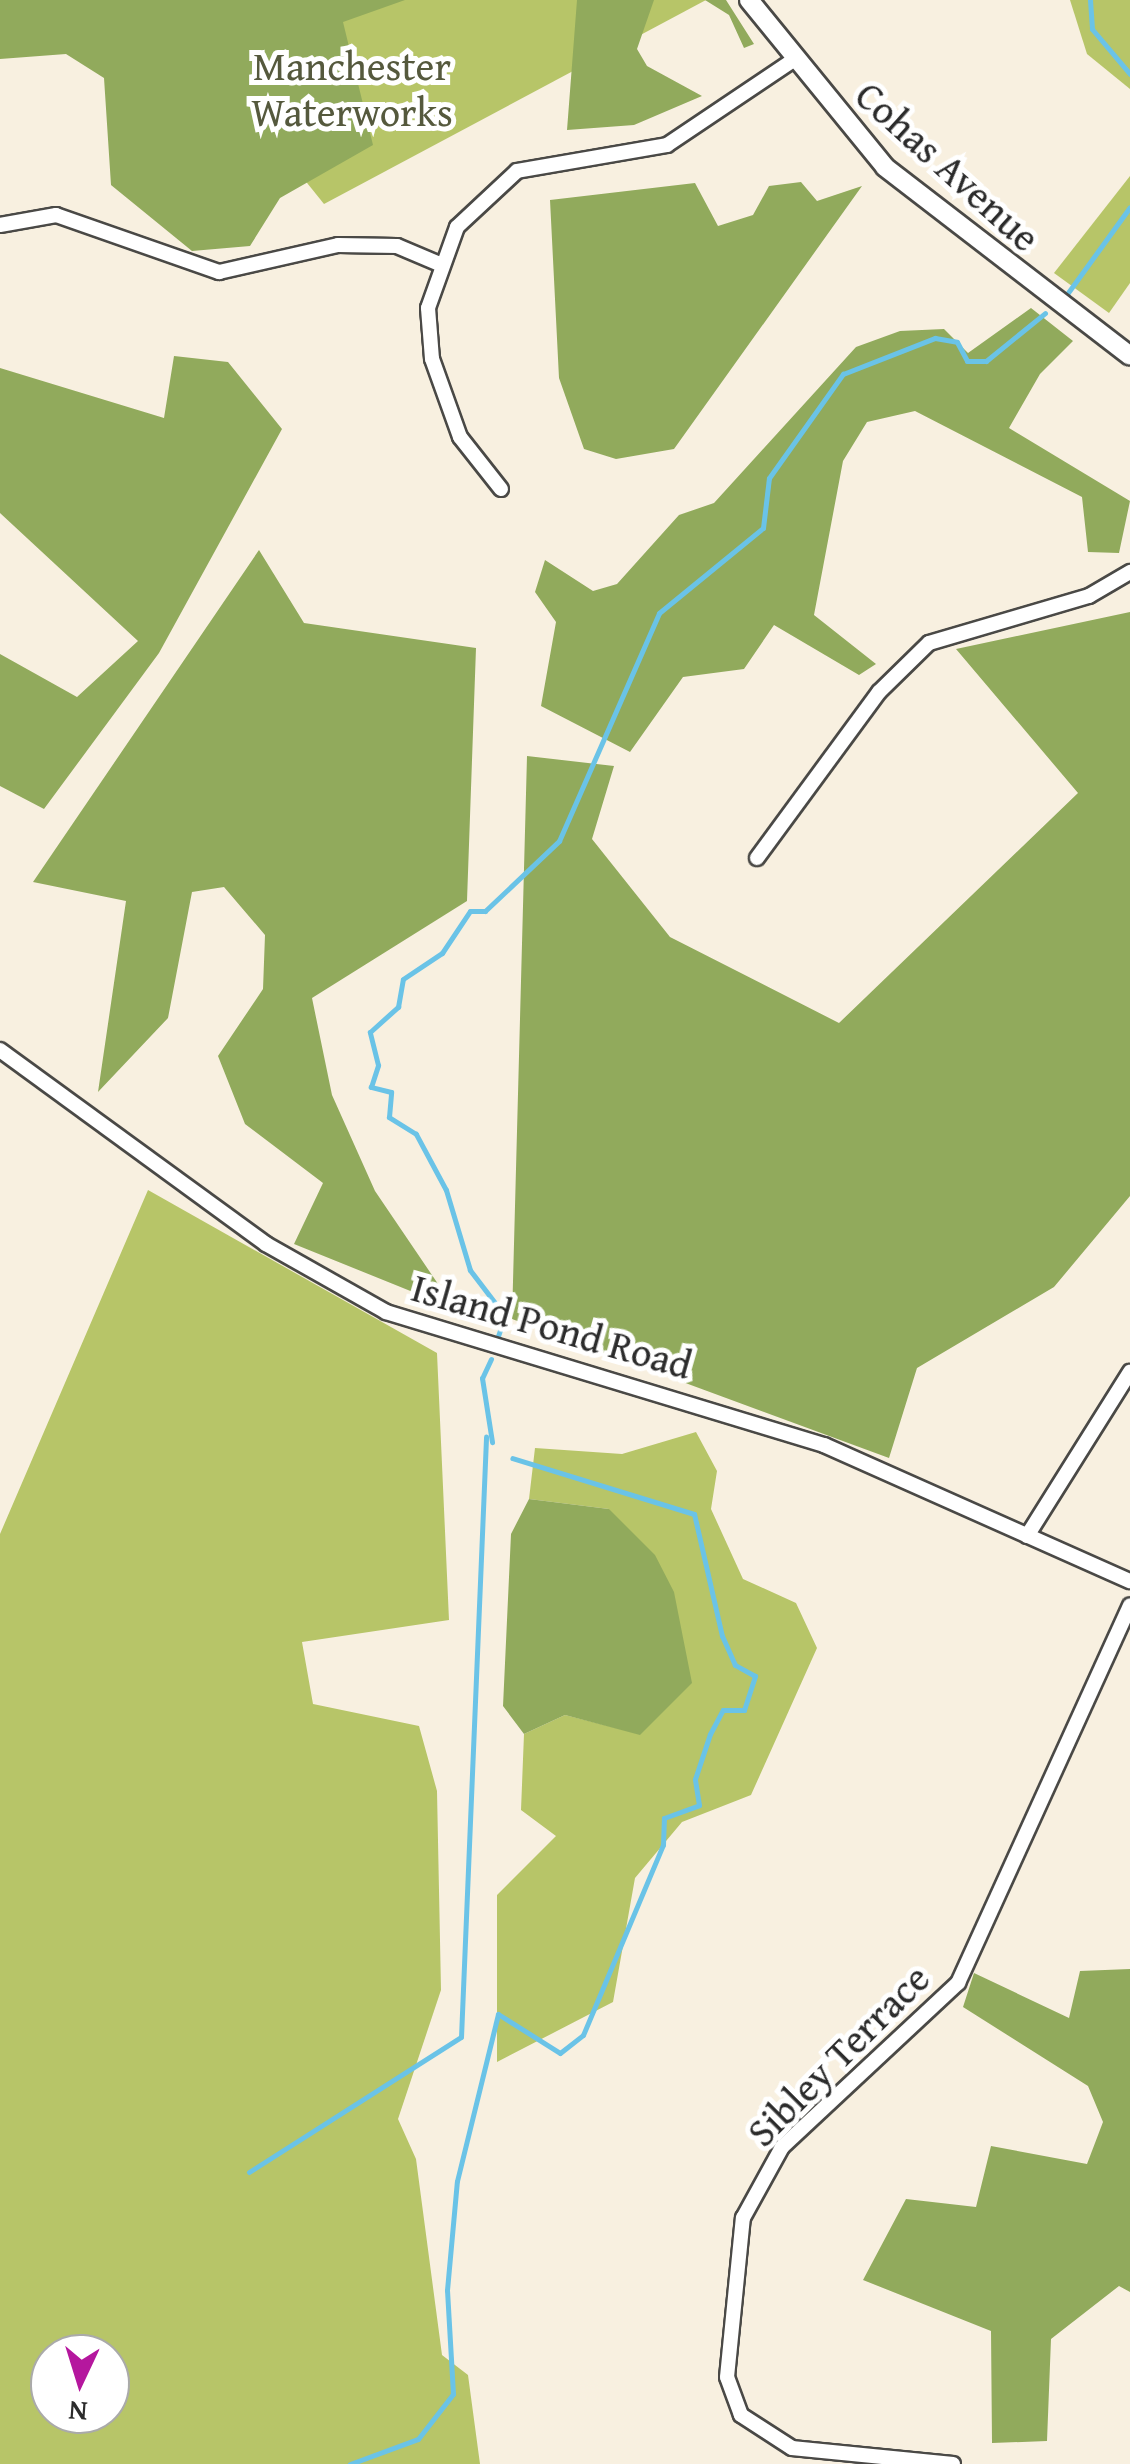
<!DOCTYPE html>
<html>
<head>
<meta charset="utf-8">
<style>
	body { margin:0 }
	#map { position:relative; width:1130px; height:2464px; overflow:hidden; background:#f8f0e0; font-family:"Gentium Book Plus",serif }
	div>[style] { position:absolute }
	.green>* { inset:0; background:#b7c568 }
	.forest>* { inset:0; background:#91aa5c }
	.stream>* { height:5px; margin:-2.5px; padding:0 2.5px; transform-origin:2.5px; border-radius:2.5px; background:#6ac3e7 }
	.roads { filter:drop-shadow(2px 0 #4a4946) drop-shadow(-2px 0 #4a4946) drop-shadow(0 2px #4a4946) drop-shadow(0 -2px #4a4946) }
	.minor>* { height:14px; margin:-7px; padding:0 7px; transform-origin:7px; border-radius:7px; background:#fff }
	.tertiary>* { height:18px; margin:-9px; padding:0 9px; transform-origin:9px; border-radius:9px; background:#fff }
	span { translate:-50% -50%; white-space:nowrap; text-align:center; line-height:1.15; -webkit-text-stroke:10px #fff; paint-order:stroke }
	.park-label { font-size:40px; color:#55593d }
	.street-label { font-size:40px; color:#2b2b2b }
	.north { position:absolute; left:30px; top:2334px; width:100px; height:100px; box-sizing:border-box; background:#fff; border:2px solid #aaa; border-radius:50%; rotate:184deg; font-size:28px; font-weight:700; line-height:40px; text-align:center; color:#2b2b2b }
	.north::after { content:''; display:block; margin:auto; width:35px; height:45px; background:#b5179e; clip-path:polygon(50% 0,100% 100%,50% 72%,0 100%) }
</style>
</head>
<body>
<div id="map">
	<div class="green">
		<div style="clip-path:polygon(160px 0,706px 0,324px 204px)"></div>
		<div style="clip-path:polygon(1070px 0,1130px 0,1130px 89px,1087px 54px)"></div>
		<div style="clip-path:polygon(1130px 176px,1130px 283px,1109px 313px,1054px 273px)"></div>
		<div style="clip-path:polygon(evenodd,148px 1190px,437px 1353px,449px 1620px,302px 1642px,313px 1704px,419px 1726px,437px 1791px,441px 1990px,398px 2119px,416px 2159px,442px 2355px,468px 2375px,480px 2464px,0 2464px,0 1534px,148px 1190px,50px 2354px,110px 2354px,110px 2414px,50px 2414px,50px 2354px)"></div>
		<div style="clip-path:polygon(696px 1432px,717px 1471px,711px 1509px,743px 1579px,796px 1603px,817px 1648px,751px 1795px,682px 1822px,635px 1878px,613px 2002px,497px 2062px,497px 1895px,556px 1836px,521px 1810px,524px 1734px,565px 1715px,640px 1734px,609px 1509px,529px 1499px,535px 1448px,622px 1454px)"></div>
	</div>
	<div class="forest">
		<div style="clip-path:polygon(0 0,405px 0,343px 22px,373px 145px,280px 198px,250px 246px,192px 251px,111px 185px,104px 78px,66px 54px,0 59px)"></div>
		<div style="clip-path:polygon(577px 0,654px 0,637px 49px,647px 66px,702px 96px,634px 125px,567px 130px)"></div>
		<div style="clip-path:polygon(705px 0,726px 0,754px 44px,744px 48px,729px 15px)"></div>
		<div style="clip-path:polygon(801px 182px,817px 201px,862px 186px,674px 449px,616px 459px,584px 449px,559px 378px,550px 200px,695px 183px,718px 226px,753px 215px,769px 186px)"></div>
		<div style="clip-path:polygon(1031px 308px,1073px 341px,1040px 374px,1009px 428px,1130px 501px,1119px 553px,1088px 552px,1082px 497px,915px 411px,867px 422px,843px 461px,814px 615px,876px 664px,859px 675px,774px 625px,744px 669px,683px 677px,630px 752px,541px 706px,556px 622px,535px 592px,545px 560px,593px 591px,617px 584px,679px 515px,714px 503px,856px 347px,900px 331px,944px 329px,968px 353px)"></div>
		<div style="clip-path:polygon(174px 356px,228px 362px,282px 429px,159px 653px,44px 809px,0 786px,0 654px,77px 697px,138px 641px,0 513px,0 368px,164px 418px)"></div>
		<div style="clip-path:polygon(259px 550px,304px 623px,476px 648px,467px 901px,312px 998px,332px 1095px,375px 1191px,455px 1309px,294px 1244px,323px 1183px,245px 1124px,218px 1056px,263px 989px,265px 935px,224px 887px,192px 892px,168px 1018px,98px 1092px,126px 901px,33px 882px)"></div>
		<div style="clip-path:polygon(1130px 612px,1130px 1196px,1054px 1287px,917px 1368px,889px 1458px,512px 1319px,527px 756px,614px 766px,592px 839px,670px 937px,839px 1023px,1078px 793px,956px 649px)"></div>
		<div style="clip-path:polygon(529px 1499px,609px 1509px,655px 1555px,674px 1592px,692px 1683px,640px 1735px,565px 1715px,524px 1734px,503px 1706px,511px 1534px)"></div>
		<div style="clip-path:polygon(1130px 1969px,1130px 2292px,1119px 2286px,1051px 2339px,1047px 2441px,992px 2443px,991px 2331px,863px 2280px,906px 2199px,976px 2207px,991px 2146px,1087px 2164px,1103px 2122px,1088px 2086px,963px 2007px,974px 1973px,1069px 2018px,1080px 1971px)"></div>
	</div>
	<div class="stream">
		<div style="left:1090px;top:0;width:29px;rotate:86deg"></div>
		<div style="left:1092px;top:29px;width:59px;rotate:49.8deg"></div>
		<div style="left:1067px;top:294px;width:107px;rotate:-54.1deg"></div>
		<div style="left:498px;top:1336px;width:21px;rotate:-71deg"></div>
		<div style="left:505px;top:1316px;width:58px;rotate:-127.3deg"></div>
		<div style="left:470px;top:1270px;width:84px;rotate:-106.7deg"></div>
		<div style="left:446px;top:1190px;width:64px;rotate:-118.2deg"></div>
		<div style="left:416px;top:1134px;width:32px;rotate:-148deg"></div>
		<div style="left:389px;top:1117px;width:25px;rotate:-85deg"></div>
		<div style="left:391px;top:1092px;width:21px;rotate:-166deg"></div>
		<div style="left:371px;top:1087px;width:23px;rotate:-72deg"></div>
		<div style="left:378px;top:1065px;width:34px;rotate:-104deg"></div>
		<div style="left:370px;top:1032px;width:38px;rotate:-42deg"></div>
		<div style="left:398px;top:1007px;width:28px;rotate:-80deg"></div>
		<div style="left:403px;top:979px;width:47px;rotate:-33.7deg"></div>
		<div style="left:442px;top:953px;width:50px;rotate:-56.3deg"></div>
		<div style="left:470px;top:911px;width:15px"></div>
		<div style="left:485px;top:911px;width:102px;rotate:-43.4deg"></div>
		<div style="left:559px;top:841px;width:249px;rotate:-66.3deg"></div>
		<div style="left:659px;top:613px;width:134px;rotate:-39.3deg"></div>
		<div style="left:763px;top:528px;width:50px;rotate:-83.2deg"></div>
		<div style="left:769px;top:478px;width:128px;rotate:-54.6deg"></div>
		<div style="left:843px;top:374px;width:99px;rotate:-21.4deg"></div>
		<div style="left:935px;top:338px;width:22px;rotate:10deg"></div>
		<div style="left:957px;top:342px;width:21px;rotate:62deg"></div>
		<div style="left:967px;top:361px;width:19px"></div>
		<div style="left:986px;top:361px;width:76px;rotate:-39.1deg"></div>
		<div style="left:491px;top:1359px;width:21px;rotate:115deg"></div>
		<div style="left:482px;top:1378px;width:65px;rotate:81.1deg"></div>
		<div style="left:249px;top:2172px;width:251px;rotate:-32.5deg"></div>
		<div style="left:461px;top:2037px;width:601px;rotate:-87.61deg"></div>
		<div style="left:350px;top:2464px;width:72px;rotate:-20.2deg"></div>
		<div style="left:418px;top:2439px;width:57px;rotate:-52.1deg"></div>
		<div style="left:453px;top:2394px;width:104px;rotate:-93.3deg"></div>
		<div style="left:447px;top:2290px;width:109px;rotate:-84.8deg"></div>
		<div style="left:457px;top:2181px;width:172px;rotate:-76.2deg"></div>
		<div style="left:498px;top:2014px;width:73px;rotate:32.2deg"></div>
		<div style="left:560px;top:2053px;width:29px;rotate:-38deg"></div>
		<div style="left:583px;top:2035px;width:206px;rotate:-67.2deg"></div>
		<div style="left:663px;top:1845px;width:27px;rotate:-88deg"></div>
		<div style="left:664px;top:1818px;width:37px;rotate:-20deg"></div>
		<div style="left:699px;top:1805px;width:26px;rotate:-99deg"></div>
		<div style="left:695px;top:1779px;width:47px;rotate:-71.6deg"></div>
		<div style="left:710px;top:1734px;width:27px;rotate:-62deg"></div>
		<div style="left:723px;top:1710px;width:21px"></div>
		<div style="left:744px;top:1710px;width:36px;rotate:-72deg"></div>
		<div style="left:755px;top:1676px;width:23px;rotate:-151deg"></div>
		<div style="left:735px;top:1665px;width:32px;rotate:-114deg"></div>
		<div style="left:722px;top:1636px;width:125px;rotate:-102.9deg"></div>
		<div style="left:694px;top:1514px;width:190px;rotate:-162.9deg"></div>
	</div>
	<div class="roads">
		<div class="minor">
			<div style="left:0;top:225px;width:57px;rotate:-10.1deg"></div>
			<div style="left:56px;top:215px;width:173px;rotate:19.3deg"></div>
			<div style="left:219px;top:272px;width:122px;rotate:-12.8deg"></div>
			<div style="left:338px;top:245px;width:59px;rotate:1deg"></div>
			<div style="left:397px;top:246px;width:43px;rotate:23deg"></div>
			<div style="left:501px;top:489px;width:66px;rotate:-128.3deg"></div>
			<div style="left:460px;top:437px;width:83px;rotate:-109.7deg"></div>
			<div style="left:432px;top:359px;width:51px;rotate:-94.5deg"></div>
			<div style="left:428px;top:308px;width:86px;rotate:-70.3deg"></div>
			<div style="left:457px;top:227px;width:82px;rotate:-43deg"></div>
			<div style="left:517px;top:171px;width:152px;rotate:-9.8deg"></div>
			<div style="left:667px;top:145px;width:151px;rotate:-33.9deg"></div>
			<div style="left:757px;top:858px;width:206px;rotate:-53.7deg"></div>
			<div style="left:879px;top:692px;width:70px;rotate:-44.4deg"></div>
			<div style="left:929px;top:643px;width:167px;rotate:-16.4deg"></div>
			<div style="left:1089px;top:596px;width:48px;rotate:-30.3deg"></div>
			<div style="left:0;top:1050px;width:329px;rotate:36.1deg"></div>
			<div style="left:266px;top:1244px;width:138px;rotate:29.5deg"></div>
			<div style="left:386px;top:1312px;width:458px;rotate:16.9deg"></div>
			<div style="left:824px;top:1445px;width:335px;rotate:24deg"></div>
			<div style="left:1027px;top:1536px;width:194px;rotate:-57.9deg"></div>
			<div style="left:953px;top:2464px;width:162px;rotate:-174.3deg"></div>
			<div style="left:792px;top:2448px;width:61px;rotate:-147.1deg"></div>
			<div style="left:741px;top:2415px;width:40px;rotate:-110.2deg"></div>
			<div style="left:727px;top:2377px;width:160px;rotate:-84.3deg"></div>
			<div style="left:743px;top:2218px;width:81px;rotate:-61.2deg"></div>
			<div style="left:782px;top:2147px;width:241px;rotate:-43deg"></div>
			<div style="left:958px;top:1983px;width:415px;rotate:-65.5deg"></div>
		</div>
		<div class="tertiary">
			<div style="left:749px;top:0;width:215px;rotate:50.8deg"></div>
			<div style="left:885px;top:167px;width:309px;rotate:37.6deg"></div>
		</div>
	</div>
	<div class="park-label">
		<span style="left:352px;top:89px">Manchester<br>Waterworks</span>
	</div>
	<div class="street-label">
		<span style="left:948px;top:166px;rotate:42deg">Cohas Avenue</span>
		<span style="left:552px;top:1326px;rotate:16deg">Island Pond Road</span>
		<span style="left:838px;top:2055px;rotate:-45deg">Sibley Terrace</span>
	</div>
	<div class="north">N</div>
</div>
</body>
</html>
